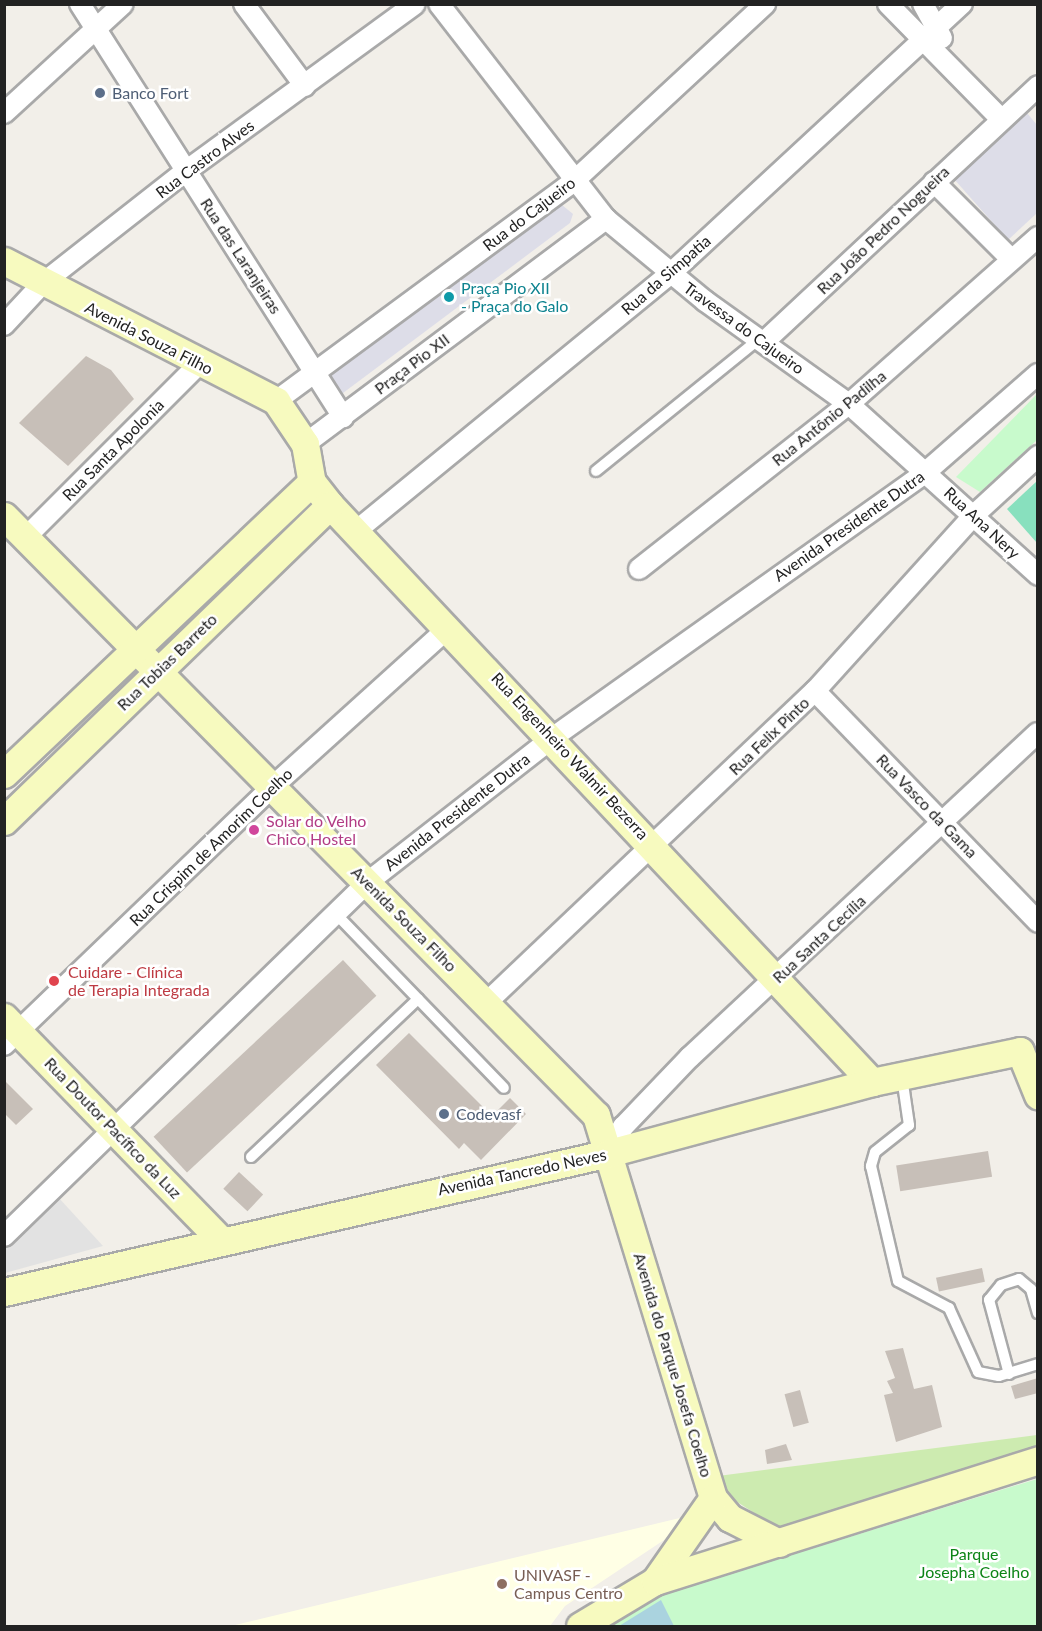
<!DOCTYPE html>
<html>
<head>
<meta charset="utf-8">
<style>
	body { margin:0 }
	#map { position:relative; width:1042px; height:1631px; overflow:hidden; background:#f2efe9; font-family:Lato,sans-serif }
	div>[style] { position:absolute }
	.education>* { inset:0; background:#ffffe5 }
	.grass>* { inset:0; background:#cdebb0 }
	.park>* { inset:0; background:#c8facc }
	.pitch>* { inset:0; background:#88e0be }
	.parking>* { inset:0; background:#e2e2e2 }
	.plaza>* { inset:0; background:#dddde8 }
	.water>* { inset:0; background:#aad3df }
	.building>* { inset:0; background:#c7bfb8; transform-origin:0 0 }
	.roads { filter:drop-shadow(2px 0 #a9a9a9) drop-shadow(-2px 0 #a9a9a9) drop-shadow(0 2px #a9a9a9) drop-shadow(0 -2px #a9a9a9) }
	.lane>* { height:10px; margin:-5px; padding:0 5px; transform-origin:5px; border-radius:5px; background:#fff }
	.street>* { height:20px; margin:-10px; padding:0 10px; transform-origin:10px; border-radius:10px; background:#fff }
	.secondary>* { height:27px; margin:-13.5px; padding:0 13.5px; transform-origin:13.5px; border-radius:13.5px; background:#f7fabf }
	.dots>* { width:16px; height:16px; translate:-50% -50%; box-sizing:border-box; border:3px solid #fff; border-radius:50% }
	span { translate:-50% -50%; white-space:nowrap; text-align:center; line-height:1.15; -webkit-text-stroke:5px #fff; paint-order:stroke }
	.service-label { font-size:16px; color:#4e5e75 }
	.left { translate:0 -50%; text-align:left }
	.street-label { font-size:16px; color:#222 }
	.culture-label { font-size:16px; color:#0d838f }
	.hotel-label { font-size:16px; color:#b23c85 }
	.health-label { font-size:16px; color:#be3a42 }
	.park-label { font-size:16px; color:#0c8416 }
	.education-label { font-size:16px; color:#785e54 }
	.frame { position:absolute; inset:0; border:6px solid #222; pointer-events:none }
</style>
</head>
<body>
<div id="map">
	<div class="education">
		<div style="clip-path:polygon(688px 1516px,664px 1540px,565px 1606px,550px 1626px,231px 1626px)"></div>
	</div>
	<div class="grass">
		<div style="clip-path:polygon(1037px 1435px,1037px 1447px,782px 1531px,728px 1496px,718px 1476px)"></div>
	</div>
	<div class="park">
		<div style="clip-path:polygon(1037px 394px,1037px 440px,980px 492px,956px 477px)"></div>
		<div style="clip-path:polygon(1037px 1479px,1037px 1626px,603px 1626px,655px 1597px)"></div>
	</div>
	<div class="pitch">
		<div style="clip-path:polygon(1037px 481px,1037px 543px,1007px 509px)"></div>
	</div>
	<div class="parking">
		<div style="clip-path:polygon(58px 1197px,103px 1246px,5px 1273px,5px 1247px)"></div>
	</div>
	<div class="plaza">
		<div style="clip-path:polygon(1027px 113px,1037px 125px,1037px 213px,1008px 240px,954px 179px)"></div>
		<div style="clip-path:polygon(556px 200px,573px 214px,570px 223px,343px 393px,334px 389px,329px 371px)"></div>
	</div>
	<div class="water">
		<div style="clip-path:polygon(661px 1600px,674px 1626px,619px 1626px)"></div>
	</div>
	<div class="building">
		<div style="clip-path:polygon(86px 356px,111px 370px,134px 399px,68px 466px,19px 423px)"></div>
		<div style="left:343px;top:960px;width:49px;height:259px;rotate:47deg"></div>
		<div style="clip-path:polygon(409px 1033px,492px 1116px,510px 1098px,526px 1114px,481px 1160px,464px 1143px,459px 1149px,376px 1065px)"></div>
		<div style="clip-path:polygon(4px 1080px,33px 1109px,16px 1125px,4px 1113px)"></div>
		<div style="left:988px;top:1151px;width:26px;height:93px;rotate:81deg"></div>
		<div style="left:239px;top:1172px;width:33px;height:23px;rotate:43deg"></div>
		<div style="left:982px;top:1268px;width:14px;height:47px;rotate:78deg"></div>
		<div style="clip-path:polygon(903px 1348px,914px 1389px,932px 1385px,942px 1427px,896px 1442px,884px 1395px,893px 1393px,887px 1381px,895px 1378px,885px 1351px)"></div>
		<div style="clip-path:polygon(1038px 1378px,1038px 1393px,1015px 1399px,1011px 1386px)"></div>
		<div style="left:800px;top:1390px;width:34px;height:16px;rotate:75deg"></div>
		<div style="clip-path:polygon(786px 1444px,792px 1460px,767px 1464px,765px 1450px)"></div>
	</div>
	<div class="roads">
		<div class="lane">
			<div style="left:596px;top:471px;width:211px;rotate:-39deg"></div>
			<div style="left:335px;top:913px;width:243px;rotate:46deg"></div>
			<div style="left:902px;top:1077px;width:49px;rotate:81.7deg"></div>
			<div style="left:909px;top:1125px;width:43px;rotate:141.5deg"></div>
			<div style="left:875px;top:1152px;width:15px;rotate:106deg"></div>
			<div style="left:871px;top:1166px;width:118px;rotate:76.8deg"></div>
			<div style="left:898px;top:1281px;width:58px;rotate:27.9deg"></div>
			<div style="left:949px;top:1308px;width:70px;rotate:65.6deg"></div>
			<div style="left:978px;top:1372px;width:21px;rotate:11deg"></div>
			<div style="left:999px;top:1376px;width:41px;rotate:-17.1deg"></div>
			<div style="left:251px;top:1157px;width:230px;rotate:-43.4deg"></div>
			<div style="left:1009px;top:1374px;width:77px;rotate:-105.1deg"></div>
			<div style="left:989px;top:1300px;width:19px;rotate:-51deg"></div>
			<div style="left:1001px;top:1285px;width:19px;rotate:-18deg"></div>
			<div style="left:1019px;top:1279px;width:16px;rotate:40deg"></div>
			<div style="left:1031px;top:1289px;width:25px;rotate:74deg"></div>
		</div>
		<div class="street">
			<div style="left:80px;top:4px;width:490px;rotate:57.5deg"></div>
			<div style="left:244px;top:4px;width:102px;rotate:53.4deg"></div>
			<div style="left:439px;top:4px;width:272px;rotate:52.2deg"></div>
			<div style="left:606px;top:219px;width:129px;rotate:39.6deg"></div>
			<div style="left:705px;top:301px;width:177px;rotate:35.6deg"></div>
			<div style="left:849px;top:404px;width:255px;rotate:42.1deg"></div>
			<div style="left:888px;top:4px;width:160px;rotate:45.5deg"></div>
			<div style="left:923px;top:4px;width:39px;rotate:61deg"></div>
			<div style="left:4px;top:113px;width:161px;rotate:-42.5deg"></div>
			<div style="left:934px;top:182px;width:110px;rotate:45deg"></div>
			<div style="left:4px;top:325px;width:57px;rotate:-47.1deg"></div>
			<div style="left:43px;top:283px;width:182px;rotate:-38.1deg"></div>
			<div style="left:186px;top:171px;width:283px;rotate:-36.1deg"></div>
			<div style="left:765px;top:341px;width:374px;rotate:-43deg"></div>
			<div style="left:276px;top:401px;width:369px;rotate:-36.4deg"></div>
			<div style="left:573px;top:182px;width:262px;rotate:-42.8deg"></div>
			<div style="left:305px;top:444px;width:376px;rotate:-36.8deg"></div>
			<div style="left:356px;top:531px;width:406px;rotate:-39.3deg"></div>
			<div style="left:670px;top:274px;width:398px;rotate:-42.8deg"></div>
			<div style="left:26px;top:537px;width:245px;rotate:-45deg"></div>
			<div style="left:639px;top:569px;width:267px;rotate:-38.2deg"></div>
			<div style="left:849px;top:404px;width:252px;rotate:-41.5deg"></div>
			<div style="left:815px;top:691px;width:321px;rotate:46deg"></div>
			<div style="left:487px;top:1002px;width:452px;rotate:-43.5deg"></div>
			<div style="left:815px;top:691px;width:239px;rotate:-47.9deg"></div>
			<div style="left:975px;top:514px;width:86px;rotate:-42.6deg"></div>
			<div style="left:4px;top:1045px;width:369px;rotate:-43.9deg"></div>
			<div style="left:270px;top:789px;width:240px;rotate:-42.1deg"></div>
			<div style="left:609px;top:1153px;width:30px;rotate:-62deg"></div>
			<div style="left:623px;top:1127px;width:97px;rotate:-46.3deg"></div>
			<div style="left:690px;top:1057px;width:475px;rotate:-43deg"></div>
			<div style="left:4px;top:1236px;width:508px;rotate:-44.2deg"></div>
			<div style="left:368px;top:882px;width:234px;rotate:-38deg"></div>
			<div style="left:552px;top:738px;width:459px;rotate:-35.4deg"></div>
			<div style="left:926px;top:472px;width:149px;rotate:-41.2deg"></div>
		</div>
		<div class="secondary">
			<div style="left:4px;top:261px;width:306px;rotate:27.2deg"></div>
			<div style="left:276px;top:401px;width:52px;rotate:56deg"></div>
			<div style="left:305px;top:444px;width:39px;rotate:80deg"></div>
			<div style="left:312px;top:482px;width:29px;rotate:52deg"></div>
			<div style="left:330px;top:505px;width:792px;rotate:46.79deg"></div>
			<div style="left:4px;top:516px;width:842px;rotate:45.34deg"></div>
			<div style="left:596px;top:1115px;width:400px;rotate:73deg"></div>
			<div style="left:713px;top:1498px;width:26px;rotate:50deg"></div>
			<div style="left:730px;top:1518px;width:55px;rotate:27deg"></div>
			<div style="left:4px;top:774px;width:424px;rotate:-43.5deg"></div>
			<div style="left:4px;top:821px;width:454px;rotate:-44.1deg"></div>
			<div style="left:4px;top:1017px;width:310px;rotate:45.8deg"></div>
			<div style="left:4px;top:1292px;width:621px;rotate:-12.94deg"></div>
			<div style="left:609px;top:1153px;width:272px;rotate:-15.1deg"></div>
			<div style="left:872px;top:1082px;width:151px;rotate:-11.8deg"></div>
			<div style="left:1020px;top:1051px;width:48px;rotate:67.8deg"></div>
			<div style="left:655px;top:1581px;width:101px;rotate:-55.1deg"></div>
			<div style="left:580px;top:1626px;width:87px;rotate:-31deg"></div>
			<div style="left:655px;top:1581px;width:402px;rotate:-17.5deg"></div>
		</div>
	</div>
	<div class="dots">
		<div style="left:100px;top:93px;background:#5c6f8a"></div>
		<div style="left:449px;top:297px;background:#0f9aa8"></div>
		<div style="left:254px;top:830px;background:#d1479c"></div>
		<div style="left:54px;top:981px;background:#e0444e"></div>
		<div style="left:444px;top:1114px;background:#5c6f8a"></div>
		<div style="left:502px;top:1584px;background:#8d6e63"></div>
	</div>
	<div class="service-label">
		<span class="left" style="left:112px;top:93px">Banco Fort</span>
		<span class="left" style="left:456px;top:1114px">Codevasf</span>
	</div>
	<div class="street-label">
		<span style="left:205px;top:159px;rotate:-37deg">Rua Castro Alves</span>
		<span style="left:529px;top:214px;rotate:-37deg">Rua do Cajueiro</span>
		<span style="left:883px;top:230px;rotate:-44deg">Rua João Pedro Nogueira</span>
		<span style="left:241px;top:256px;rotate:57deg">Rua das Laranjeiras</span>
		<span style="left:666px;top:275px;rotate:-41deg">Rua da Simpatia</span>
		<span style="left:744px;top:328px;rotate:36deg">Travessa do Cajueiro</span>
		<span style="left:149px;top:338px;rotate:27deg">Avenida Souza Filho</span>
		<span style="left:412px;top:364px;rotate:-37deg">Praça Pio XII</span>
		<span style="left:829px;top:418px;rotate:-39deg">Rua Antônio Padilha</span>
		<span style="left:113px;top:450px;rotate:-45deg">Rua Santa Apolonia</span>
		<span style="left:982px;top:523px;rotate:43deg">Rua Ana Nery</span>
		<span style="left:849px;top:526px;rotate:-35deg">Avenida Presidente Dutra</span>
		<span style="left:167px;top:662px;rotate:-44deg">Rua Tobias Barreto</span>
		<span style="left:769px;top:736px;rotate:-44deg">Rua Felix Pinto</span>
		<span style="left:570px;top:756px;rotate:47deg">Rua Engenheiro Walmir Bezerra</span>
		<span style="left:927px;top:806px;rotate:46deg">Rua Vasco da Gama</span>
		<span style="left:457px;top:812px;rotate:-38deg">Avenida Presidente Dutra</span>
		<span style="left:211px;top:847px;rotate:-44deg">Rua Crispim de Amorim Coelho</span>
		<span style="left:404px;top:919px;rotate:45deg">Avenida Souza Filho</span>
		<span style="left:819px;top:939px;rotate:-43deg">Rua Santa Cecília</span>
		<span style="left:113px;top:1128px;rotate:46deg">Rua Doutor Pacífico da Luz</span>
		<span style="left:522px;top:1172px;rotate:-12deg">Avenida Tancredo Neves</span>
		<span style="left:673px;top:1365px;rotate:73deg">Avenida do Parque Josefa Coelho</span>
	</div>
	<div class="culture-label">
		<span class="left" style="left:461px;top:297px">Praça Pio XII<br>- Praça do Galo</span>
	</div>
	<div class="hotel-label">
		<span class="left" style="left:266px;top:830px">Solar do Velho<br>Chico Hostel</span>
	</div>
	<div class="health-label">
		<span class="left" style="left:68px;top:981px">Cuidare - Clínica<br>de Terapia Integrada</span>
	</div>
	<div class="park-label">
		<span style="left:974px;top:1563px">Parque<br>Josepha Coelho</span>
	</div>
	<div class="education-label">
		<span class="left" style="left:514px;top:1584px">UNIVASF -<br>Campus Centro</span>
	</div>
	<div class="frame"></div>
</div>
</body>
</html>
